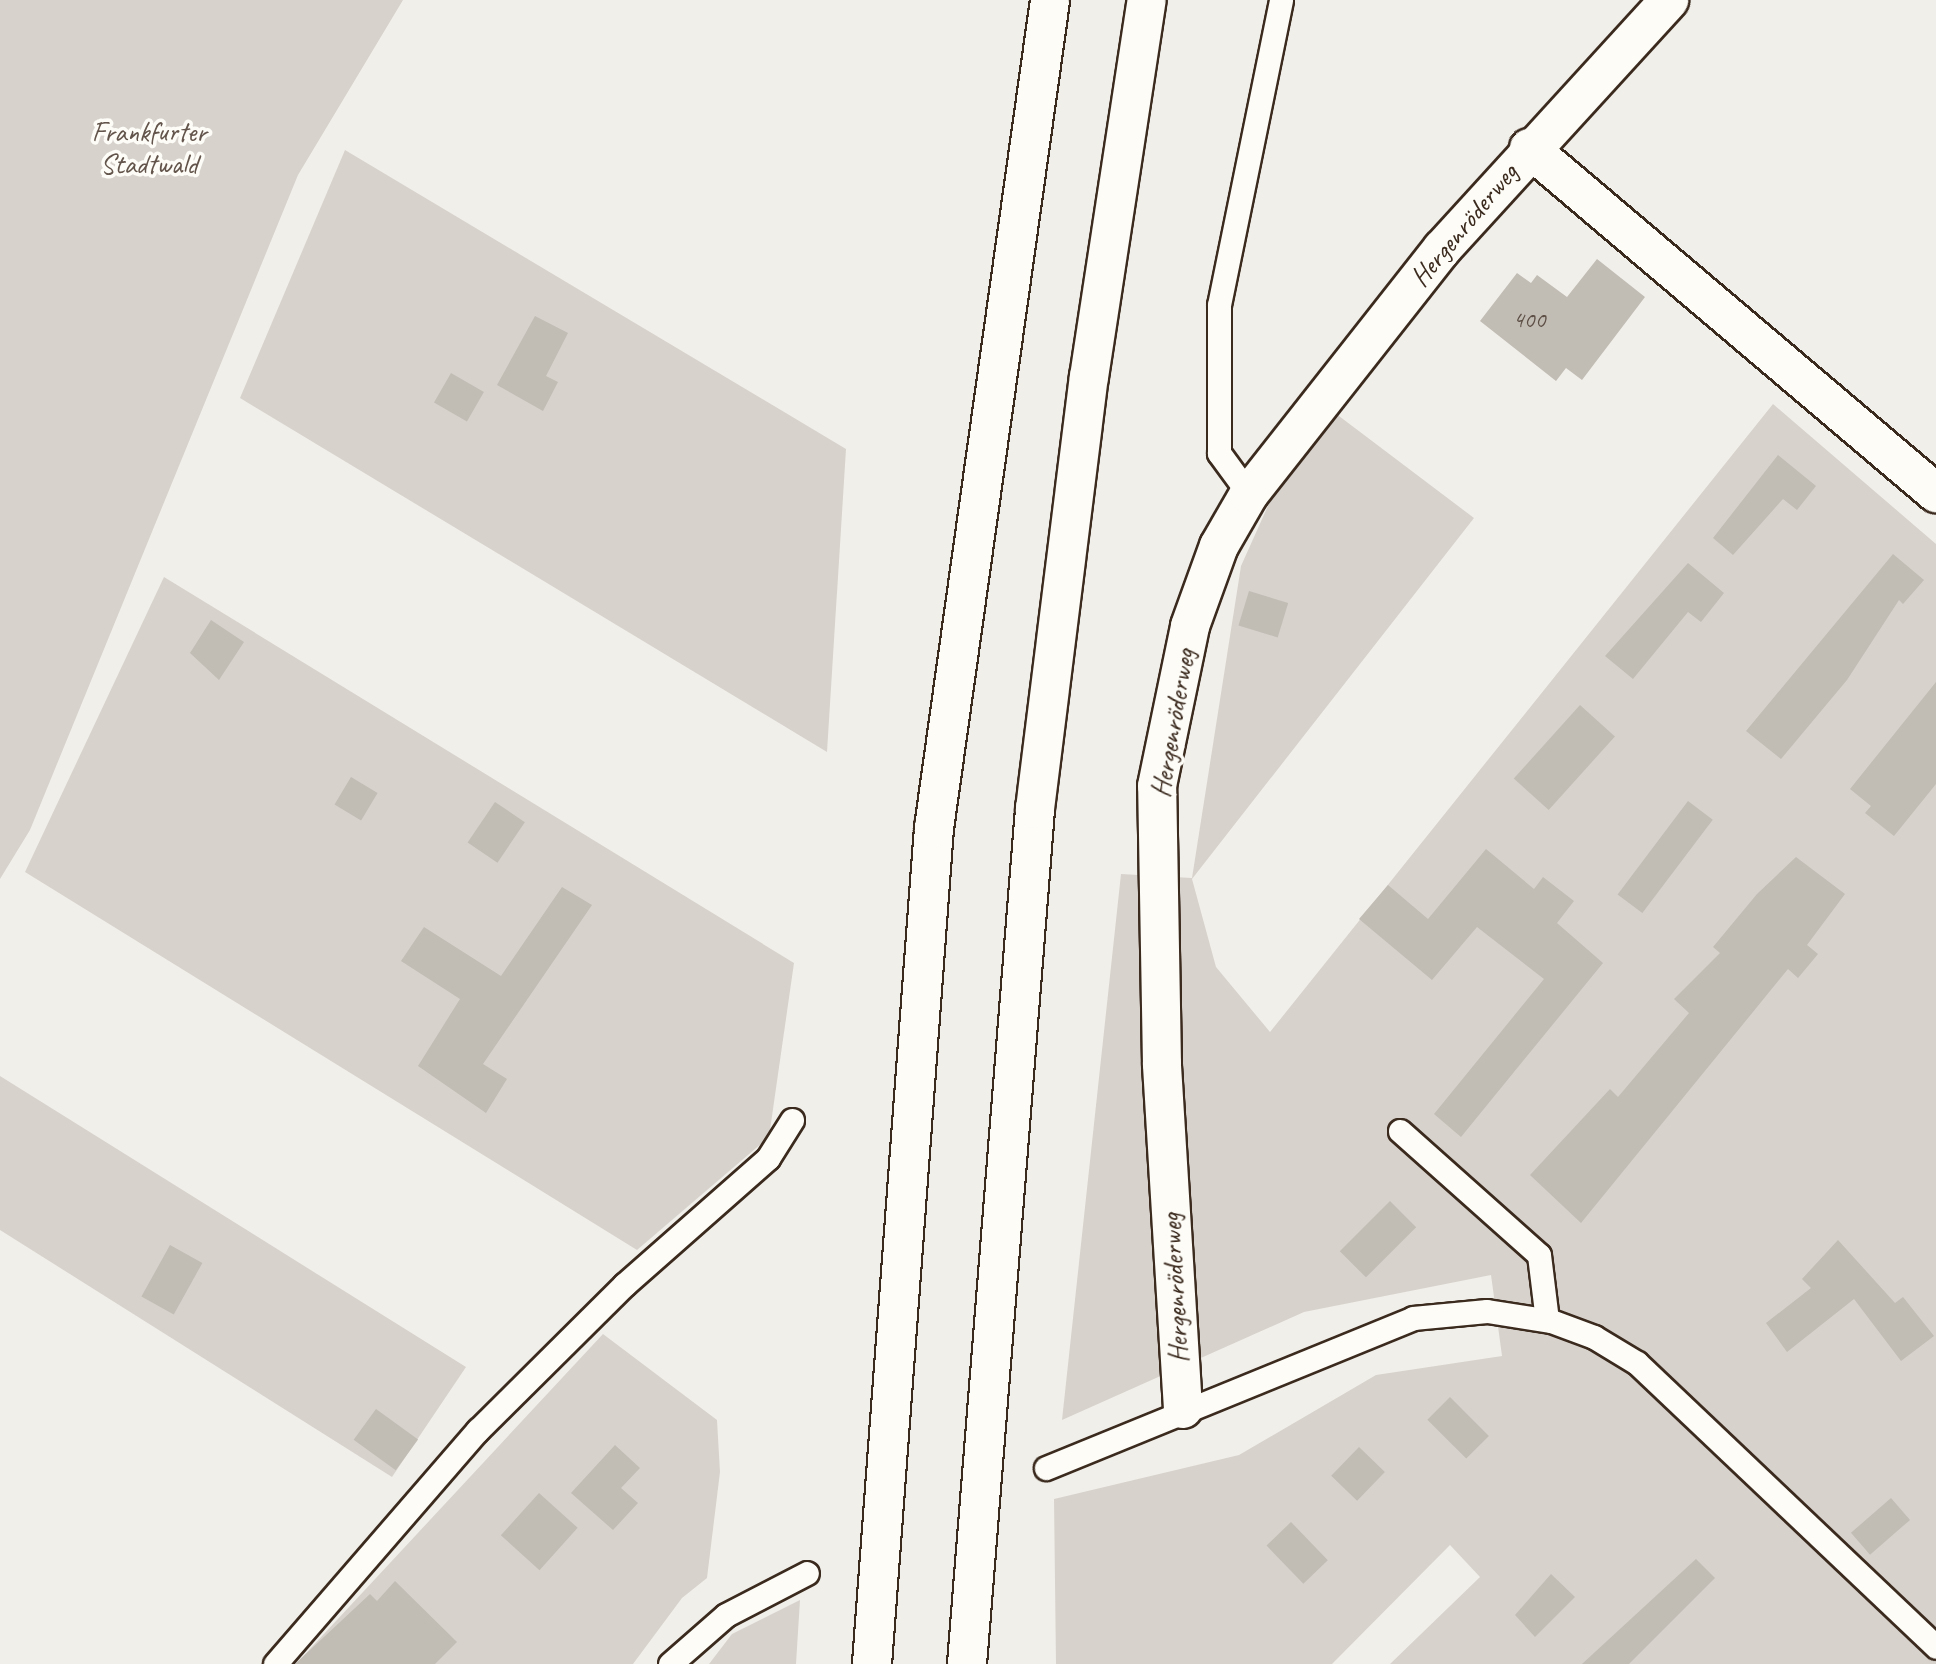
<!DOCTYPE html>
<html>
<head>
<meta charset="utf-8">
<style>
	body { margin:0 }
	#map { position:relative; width:1936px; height:1664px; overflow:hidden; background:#f1efea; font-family:Caveat,sans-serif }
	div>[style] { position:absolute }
	.green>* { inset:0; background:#d7d2cc }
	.building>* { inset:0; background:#c1bcb4; transform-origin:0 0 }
	.roads { filter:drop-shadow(2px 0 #3b2a1e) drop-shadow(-2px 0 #3b2a1e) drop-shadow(0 2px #3b2a1e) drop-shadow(0 -2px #3b2a1e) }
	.lane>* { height:23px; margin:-11.5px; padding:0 11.5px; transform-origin:11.5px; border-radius:11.5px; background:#fdfcf7 }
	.street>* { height:38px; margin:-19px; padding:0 19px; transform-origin:19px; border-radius:19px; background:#fdfcf7 }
	.highway>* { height:38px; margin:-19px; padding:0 19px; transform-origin:19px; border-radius:19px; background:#fdfcf7 }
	span { translate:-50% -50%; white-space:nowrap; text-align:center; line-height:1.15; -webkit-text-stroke:7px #fdfcf7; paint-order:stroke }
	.number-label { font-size:24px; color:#5c4e44 }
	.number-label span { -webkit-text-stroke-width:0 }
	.park-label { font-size:28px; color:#62544a }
	.street-label { font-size:28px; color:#3b2a1e }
</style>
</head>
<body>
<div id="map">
	<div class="green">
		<div style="clip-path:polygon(0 0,403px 0,298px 175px,30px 830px,0 879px)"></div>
		<div style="clip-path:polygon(345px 150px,846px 449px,827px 752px,240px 398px)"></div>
		<div style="clip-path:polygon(1773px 404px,1936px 544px,1936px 1664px,1390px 1664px,1480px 1577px,1450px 1545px,1332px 1664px,1056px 1664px,1054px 1499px,1239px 1455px,1376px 1375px,1502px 1356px,1491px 1275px,1304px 1312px,1062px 1420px,1121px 874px,1192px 878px,1241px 566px,1280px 479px,1335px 413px,1474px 518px,1192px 879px,1216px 967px,1270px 1032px)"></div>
		<div style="clip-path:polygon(164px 577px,794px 963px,769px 1137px,637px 1250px,25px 872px)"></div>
		<div style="clip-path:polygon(0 1076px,466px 1367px,392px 1477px,0 1230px)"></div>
		<div style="clip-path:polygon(603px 1334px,717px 1420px,720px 1472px,707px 1578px,682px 1598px,633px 1664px,296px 1664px)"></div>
		<div style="clip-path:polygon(800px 1600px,796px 1664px,709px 1664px,732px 1634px)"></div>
	</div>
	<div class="building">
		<div style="clip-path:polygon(1597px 259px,1645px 297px,1582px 380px,1566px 368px,1556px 381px,1480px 321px,1517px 273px,1531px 283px,1537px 275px,1567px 297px)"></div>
		<div style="clip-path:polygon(535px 316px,568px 333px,546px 376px,558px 382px,543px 411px,497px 385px)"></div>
		<div style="left:451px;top:373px;width:38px;height:34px;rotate:30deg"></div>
		<div style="clip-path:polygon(1778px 455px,1816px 486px,1797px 510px,1783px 499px,1733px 555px,1713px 538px)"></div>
		<div style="clip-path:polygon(1893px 554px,1924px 580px,1903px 604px,1899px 600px,1847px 680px,1781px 759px,1746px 731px)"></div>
		<div style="clip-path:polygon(1688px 563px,1724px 593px,1701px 622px,1688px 612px,1633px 679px,1605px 656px)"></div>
		<div style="left:1249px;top:591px;width:41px;height:36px;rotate:17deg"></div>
		<div style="clip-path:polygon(211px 620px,244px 642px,219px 680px,190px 653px)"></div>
		<div style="clip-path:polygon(1936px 682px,1936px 784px,1894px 836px,1865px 813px,1871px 806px,1850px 789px)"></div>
		<div style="left:1580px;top:705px;width:47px;height:99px;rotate:42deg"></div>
		<div style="left:351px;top:777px;width:31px;height:32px;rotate:31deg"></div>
		<div style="left:1688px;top:801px;width:31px;height:117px;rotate:37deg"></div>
		<div style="left:495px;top:802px;width:36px;height:49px;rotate:34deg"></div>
		<div style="clip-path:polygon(1486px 849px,1534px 889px,1543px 877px,1574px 901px,1557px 923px,1603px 963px,1461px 1137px,1434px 1114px,1544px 979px,1477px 927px,1432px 980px,1359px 919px,1388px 885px,1428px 919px)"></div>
		<div style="clip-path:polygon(1796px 857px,1845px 894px,1807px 945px,1818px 954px,1798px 978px,1788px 969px,1581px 1223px,1530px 1175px,1610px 1089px,1618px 1097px,1689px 1013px,1674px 999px,1720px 953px,1713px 947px,1757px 894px)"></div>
		<div style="clip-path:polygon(562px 887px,592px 905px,483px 1064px,507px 1079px,486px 1113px,418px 1066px,460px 999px,401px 961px,424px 927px,501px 976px)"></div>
		<div style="left:1390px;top:1201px;width:37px;height:71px;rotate:45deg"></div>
		<div style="clip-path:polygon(1838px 1240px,1895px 1303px,1903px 1297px,1934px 1336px,1901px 1361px,1854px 1299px,1787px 1352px,1766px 1323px,1811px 1288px,1802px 1279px)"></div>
		<div style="left:170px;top:1245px;width:37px;height:59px;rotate:29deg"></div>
		<div style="left:1450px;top:1397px;width:55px;height:32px;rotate:45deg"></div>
		<div style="left:376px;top:1409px;width:52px;height:38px;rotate:36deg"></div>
		<div style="clip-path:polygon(615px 1445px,640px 1468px,621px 1488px,638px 1503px,613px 1530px,571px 1493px)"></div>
		<div style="left:1359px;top:1447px;width:36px;height:40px;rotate:44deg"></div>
		<div style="left:539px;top:1493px;width:52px;height:57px;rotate:42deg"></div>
		<div style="left:1891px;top:1498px;width:29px;height:53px;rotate:49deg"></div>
		<div style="left:1291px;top:1522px;width:53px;height:34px;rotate:46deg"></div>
		<div style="clip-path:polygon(1696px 1559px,1715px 1578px,1629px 1664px,1582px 1664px)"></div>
		<div style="clip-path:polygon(1551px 1574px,1575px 1597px,1535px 1637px,1515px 1615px)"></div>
		<div style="clip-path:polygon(395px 1581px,457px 1642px,435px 1664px,295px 1664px,370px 1594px,377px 1601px)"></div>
	</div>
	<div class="roads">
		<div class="lane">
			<div style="left:1249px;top:494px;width:51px;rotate:-126.2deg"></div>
			<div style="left:1219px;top:453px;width:148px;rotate:-90deg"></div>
			<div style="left:1219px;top:305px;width:311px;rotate:-78.5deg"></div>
			<div style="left:1400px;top:1131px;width:186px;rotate:41.7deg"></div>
			<div style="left:1539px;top:1255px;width:65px;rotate:83deg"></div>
			<div style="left:1046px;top:1468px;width:396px;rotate:-22.2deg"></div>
			<div style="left:1413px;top:1318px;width:74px;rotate:-5.4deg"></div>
			<div style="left:1487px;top:1311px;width:65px;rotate:8.9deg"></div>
			<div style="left:1551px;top:1321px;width:46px;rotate:20.4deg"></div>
			<div style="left:1594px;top:1337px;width:50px;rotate:31.2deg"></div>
			<div style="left:1637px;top:1363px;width:412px;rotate:43.5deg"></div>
			<div style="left:275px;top:1664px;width:310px;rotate:-49.1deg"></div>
			<div style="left:478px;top:1430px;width:206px;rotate:-44.8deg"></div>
			<div style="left:624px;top:1285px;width:192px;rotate:-41.4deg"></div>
			<div style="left:768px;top:1158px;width:45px;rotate:-57.7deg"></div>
			<div style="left:670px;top:1664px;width:74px;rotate:-41.2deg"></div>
			<div style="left:726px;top:1615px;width:91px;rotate:-27.4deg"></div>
		</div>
		<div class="street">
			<div style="left:1529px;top:148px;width:534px;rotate:40.29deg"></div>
			<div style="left:1183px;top:1409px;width:346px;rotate:-93.5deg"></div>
			<div style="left:1162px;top:1064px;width:278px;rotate:-91deg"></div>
			<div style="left:1157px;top:786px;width:163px;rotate:-78.3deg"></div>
			<div style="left:1190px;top:626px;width:85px;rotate:-70.1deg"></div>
			<div style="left:1219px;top:546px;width:60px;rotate:-60deg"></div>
			<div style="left:1249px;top:494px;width:312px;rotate:-51.8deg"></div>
			<div style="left:1442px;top:249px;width:337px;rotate:-47.6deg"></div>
		</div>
		<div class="highway">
			<div style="left:872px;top:1664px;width:838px;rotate:-85.76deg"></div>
			<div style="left:934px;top:828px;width:836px;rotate:-82.02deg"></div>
			<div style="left:967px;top:1664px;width:858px;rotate:-85.45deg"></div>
			<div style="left:1035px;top:809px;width:435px;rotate:-82.9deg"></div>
			<div style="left:1089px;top:377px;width:381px;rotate:-81.3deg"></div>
		</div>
	</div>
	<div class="number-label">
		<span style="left:1529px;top:320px">400</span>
	</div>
	<div class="park-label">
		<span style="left:149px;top:148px">Frankfurter<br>Stadtwald</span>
	</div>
	<div class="street-label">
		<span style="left:1464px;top:225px;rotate:-50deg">Hergenröderweg</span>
		<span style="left:1173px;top:723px;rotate:-80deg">Hergenröderweg</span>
		<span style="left:1175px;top:1288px;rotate:-93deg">Hergenröderweg</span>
	</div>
</div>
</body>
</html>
